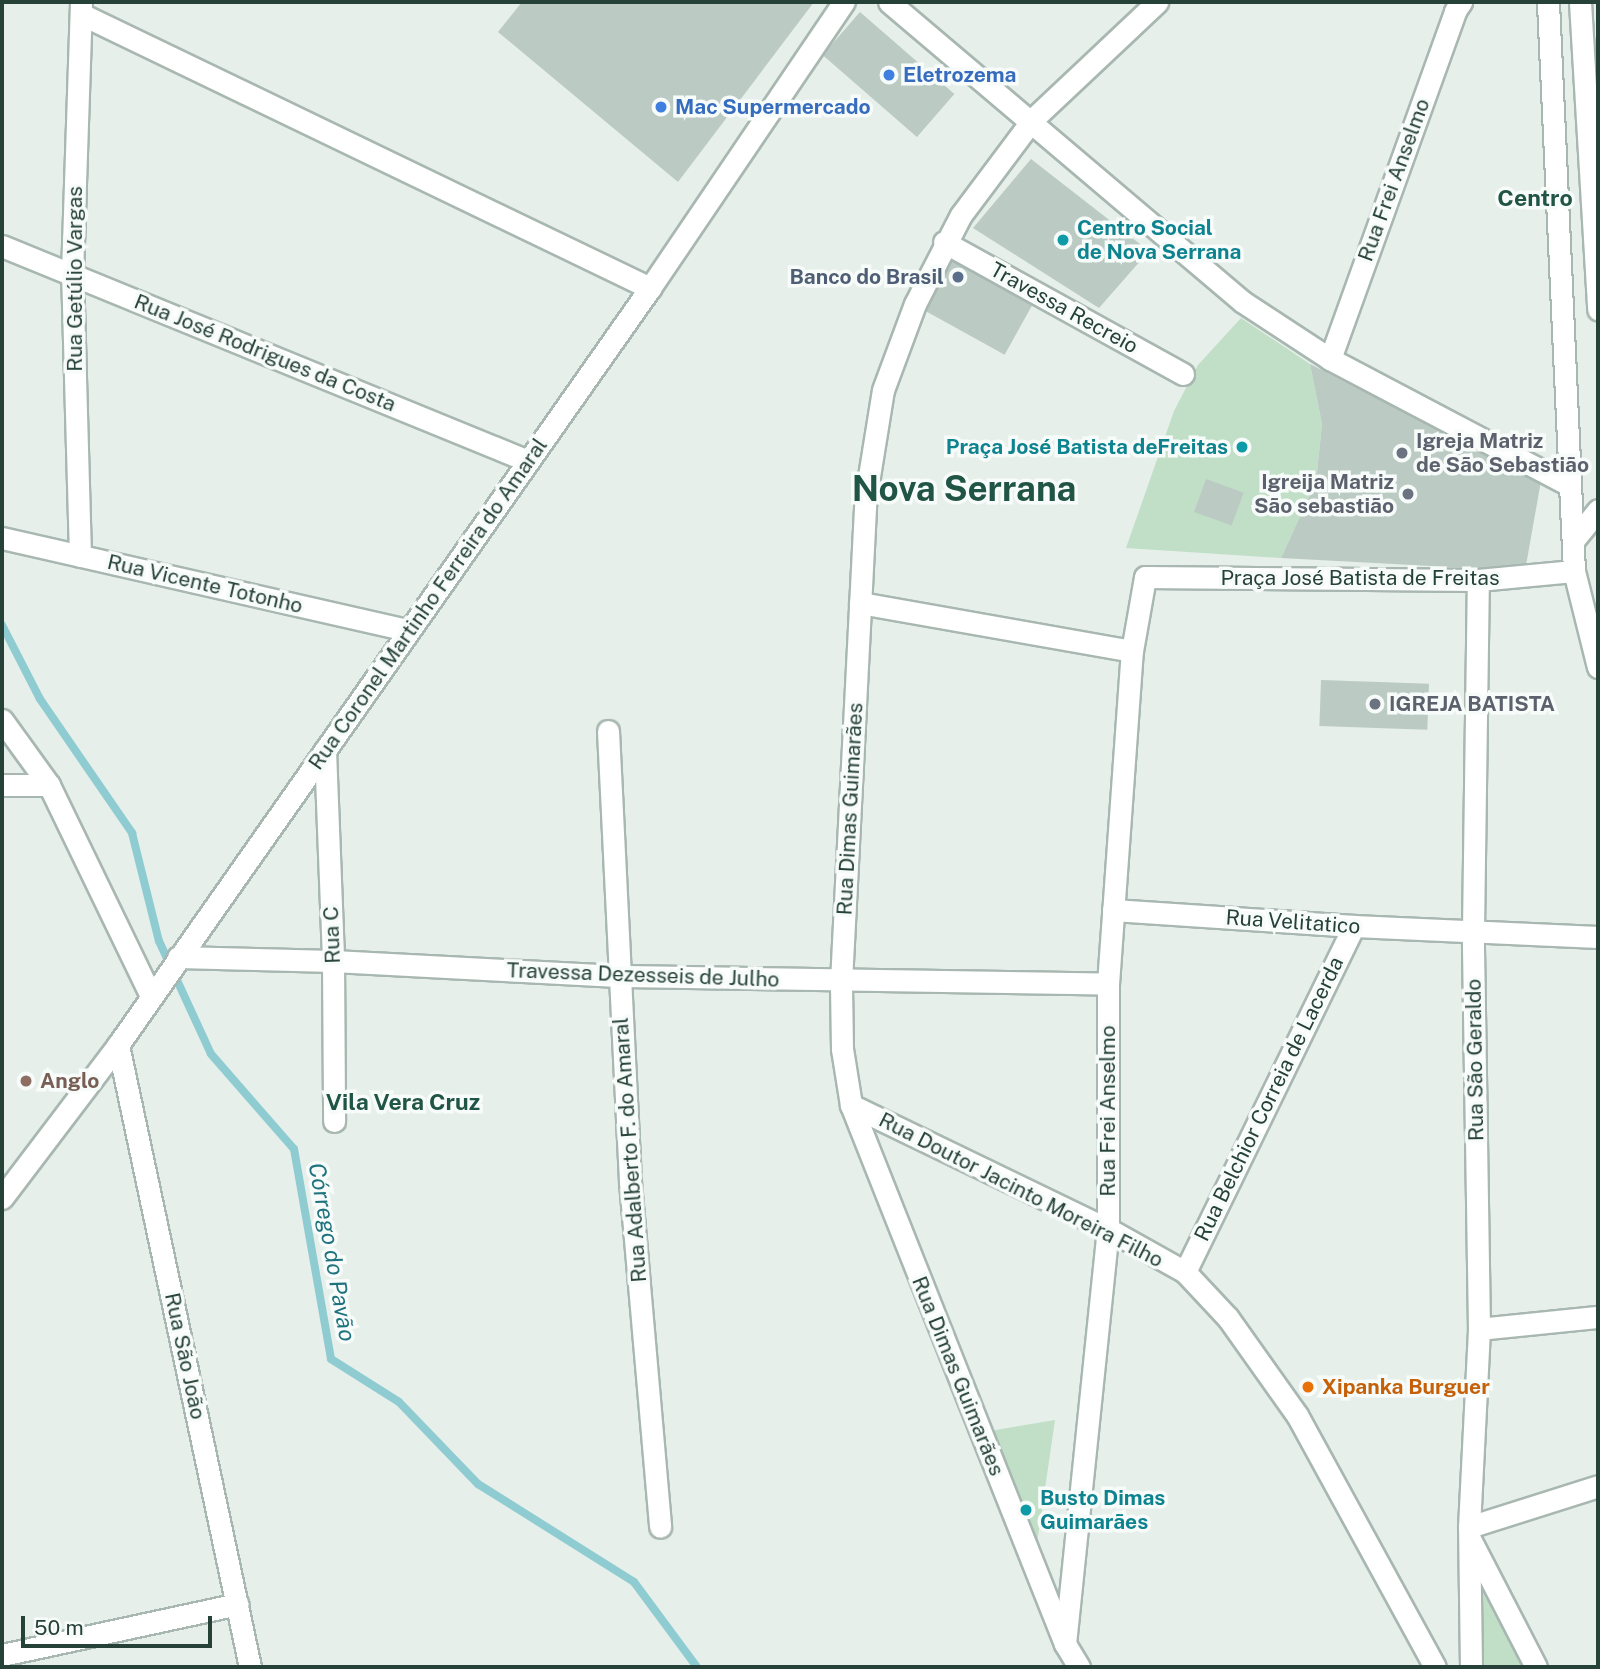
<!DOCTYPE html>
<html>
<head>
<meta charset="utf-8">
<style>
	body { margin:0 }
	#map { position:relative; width:1600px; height:1669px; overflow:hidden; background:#e6efea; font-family:"Public Sans",sans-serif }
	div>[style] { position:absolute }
	.green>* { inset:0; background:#c0dfc6 }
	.stream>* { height:8px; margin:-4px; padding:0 4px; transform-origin:4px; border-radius:4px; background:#8fccd2 }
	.building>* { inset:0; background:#bbcac3; transform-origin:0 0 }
	.roads { filter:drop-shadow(2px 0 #a8b7b1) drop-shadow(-2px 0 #a8b7b1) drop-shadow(0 2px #a8b7b1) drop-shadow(0 -2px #a8b7b1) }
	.street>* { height:21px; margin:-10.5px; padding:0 10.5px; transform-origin:10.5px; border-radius:10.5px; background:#fff }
	.secondary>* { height:21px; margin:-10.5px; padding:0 10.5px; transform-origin:10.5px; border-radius:10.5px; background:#fff }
	.dots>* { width:19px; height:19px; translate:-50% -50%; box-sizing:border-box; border:4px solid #f7fbf9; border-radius:50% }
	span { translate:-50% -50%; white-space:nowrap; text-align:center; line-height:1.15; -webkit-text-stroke:7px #f7fbf9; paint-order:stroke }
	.shop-label { font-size:21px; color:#366cbe; font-weight:700 }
	.left { translate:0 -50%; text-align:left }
	.street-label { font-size:21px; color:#254138 }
	.culture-label { font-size:21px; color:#0d838f; font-weight:700 }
	.right { translate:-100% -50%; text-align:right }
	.service-label { font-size:21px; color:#4e5e75; font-weight:700 }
	.worship-label { font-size:21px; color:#5b616d; font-weight:700 }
	.education-label { font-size:21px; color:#785e54; font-weight:700 }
	.food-label { font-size:21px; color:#c56008; font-weight:700 }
	.neighbourhood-label { font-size:23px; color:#205444; font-weight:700 }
	.water-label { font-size:23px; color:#1e737e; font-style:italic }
	.town-label { font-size:35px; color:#205444; font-weight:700 }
	.frame { position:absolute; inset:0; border:4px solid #254138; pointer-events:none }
	.scale { position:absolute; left:21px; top:1616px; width:191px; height:32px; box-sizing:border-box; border:4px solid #254138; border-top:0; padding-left:9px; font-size:21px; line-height:24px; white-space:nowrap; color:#254138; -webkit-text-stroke:5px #f7fbf9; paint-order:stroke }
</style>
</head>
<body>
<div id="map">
	<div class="green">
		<div style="clip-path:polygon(1241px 318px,1310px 364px,1322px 424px,1316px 482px,1281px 558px,1126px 548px,1174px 411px,1198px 365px)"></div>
		<div style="clip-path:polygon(1055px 1420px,1034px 1564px,984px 1432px)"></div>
		<div style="clip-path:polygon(1472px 1548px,1534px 1667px,1474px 1667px)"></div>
	</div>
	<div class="stream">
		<div style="left:2px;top:625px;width:83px;rotate:62.8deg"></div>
		<div style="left:40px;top:699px;width:163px;rotate:55.5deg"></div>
		<div style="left:132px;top:833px;width:111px;rotate:76deg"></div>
		<div style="left:159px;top:941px;width:124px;rotate:65.3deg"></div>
		<div style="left:211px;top:1054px;width:126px;rotate:48.9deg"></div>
		<div style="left:294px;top:1149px;width:213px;rotate:80deg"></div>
		<div style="left:331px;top:1359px;width:80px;rotate:32.3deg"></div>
		<div style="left:399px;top:1402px;width:114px;rotate:46.1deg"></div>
		<div style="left:478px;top:1484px;width:184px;rotate:32.1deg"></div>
		<div style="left:634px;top:1582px;width:106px;rotate:53.5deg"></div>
	</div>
	<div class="building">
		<div style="clip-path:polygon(522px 2px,814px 2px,678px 182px,498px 32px)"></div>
		<div style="left:860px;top:12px;width:125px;height:57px;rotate:41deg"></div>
		<div style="clip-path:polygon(1031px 159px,1149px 251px,1099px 308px,973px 228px)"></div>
		<div style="left:941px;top:251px;width:106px;height:60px;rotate:29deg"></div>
		<div style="clip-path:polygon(1310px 364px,1541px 481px,1525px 571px,1281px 558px,1316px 482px,1322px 424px)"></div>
		<div style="left:1206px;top:479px;width:40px;height:35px;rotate:20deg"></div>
		<div style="left:1321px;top:680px;width:108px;height:46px;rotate:2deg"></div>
	</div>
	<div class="roads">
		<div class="street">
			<div style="left:889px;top:2px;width:464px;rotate:40.3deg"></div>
			<div style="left:1243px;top:302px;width:104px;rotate:33.2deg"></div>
			<div style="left:1330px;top:359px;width:270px;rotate:27.8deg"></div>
			<div style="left:81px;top:14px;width:632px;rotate:25.71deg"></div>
			<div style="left:944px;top:242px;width:273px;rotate:28.9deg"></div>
			<div style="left:2px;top:246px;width:568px;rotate:22.23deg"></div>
			<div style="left:1330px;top:359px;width:370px;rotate:-70.2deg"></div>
			<div style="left:1455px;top:11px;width:11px;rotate:-56deg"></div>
			<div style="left:2px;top:538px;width:416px;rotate:12.8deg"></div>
			<div style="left:80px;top:556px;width:282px;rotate:-91.6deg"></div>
			<div style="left:72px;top:274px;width:270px;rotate:-88.1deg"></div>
			<div style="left:1574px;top:571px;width:99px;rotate:76deg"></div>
			<div style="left:860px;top:603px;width:276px;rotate:10deg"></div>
			<div style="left:2px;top:720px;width:80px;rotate:54.1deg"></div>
			<div style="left:49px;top:785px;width:234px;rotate:64.2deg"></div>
			<div style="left:608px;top:731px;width:452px;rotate:87.2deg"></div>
			<div style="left:630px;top:1182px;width:346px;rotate:85deg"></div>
			<div style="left:325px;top:750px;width:211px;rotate:87.8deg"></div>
			<div style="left:333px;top:961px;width:160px;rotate:89.6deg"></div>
			<div style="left:2px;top:785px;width:47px"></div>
			<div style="left:1113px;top:910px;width:242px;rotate:3.8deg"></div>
			<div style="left:1354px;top:926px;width:244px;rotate:2.6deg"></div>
			<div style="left:178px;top:957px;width:155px;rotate:1.5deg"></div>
			<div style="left:333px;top:961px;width:285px;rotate:3deg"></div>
			<div style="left:618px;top:976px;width:490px;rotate:0.9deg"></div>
			<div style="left:118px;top:1045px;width:636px;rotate:78.02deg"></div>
			<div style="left:1185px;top:1272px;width:385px;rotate:-64deg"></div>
			<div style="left:1479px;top:1329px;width:120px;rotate:-5.8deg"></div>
			<div style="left:1469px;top:1527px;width:135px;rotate:-17.6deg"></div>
			<div style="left:1470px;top:1539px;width:144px;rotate:62.7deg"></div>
			<div style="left:2px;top:1655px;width:241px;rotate:-12.2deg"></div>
		</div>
		<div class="secondary">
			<div style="left:1580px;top:2px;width:308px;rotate:86.6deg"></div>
			<div style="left:1573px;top:541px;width:40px;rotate:-51deg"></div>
			<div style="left:851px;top:1105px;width:285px;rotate:25.8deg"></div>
			<div style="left:1108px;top:1229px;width:88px;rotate:29.2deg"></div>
			<div style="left:1185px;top:1272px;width:63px;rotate:46.9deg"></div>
			<div style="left:1228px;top:1318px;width:119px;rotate:54.6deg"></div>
			<div style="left:1297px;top:1415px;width:287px;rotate:61.3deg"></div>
			<div style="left:2px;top:1198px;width:192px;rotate:-52.8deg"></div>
			<div style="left:118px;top:1045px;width:925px;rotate:-54.9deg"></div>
			<div style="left:650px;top:288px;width:346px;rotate:-55.9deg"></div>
			<div style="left:1065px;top:1644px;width:417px;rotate:-84.1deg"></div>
			<div style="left:1108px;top:1229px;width:245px;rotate:-90deg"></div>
			<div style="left:1108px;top:984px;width:334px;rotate:-85.9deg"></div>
			<div style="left:1132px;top:651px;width:75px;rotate:-80deg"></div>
			<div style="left:1145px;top:577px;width:333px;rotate:0.5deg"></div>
			<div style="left:1478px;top:580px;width:96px;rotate:-5.4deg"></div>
			<div style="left:1574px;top:571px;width:570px;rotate:-92.62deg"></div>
			<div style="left:1079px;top:1667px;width:27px;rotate:-121deg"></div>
			<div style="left:1065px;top:1644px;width:580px;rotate:-111.65deg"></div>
			<div style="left:851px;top:1105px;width:57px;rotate:-99.1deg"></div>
			<div style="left:842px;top:1049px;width:67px;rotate:-90.9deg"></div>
			<div style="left:841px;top:982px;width:482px;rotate:-87.1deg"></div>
			<div style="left:865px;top:501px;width:112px;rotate:-80.8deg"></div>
			<div style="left:883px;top:390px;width:92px;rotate:-69.6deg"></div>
			<div style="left:915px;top:304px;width:100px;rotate:-62.7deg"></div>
			<div style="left:961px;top:215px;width:119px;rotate:-53.2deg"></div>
			<div style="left:1032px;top:120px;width:172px;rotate:-43.3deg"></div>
			<div style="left:1471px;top:1667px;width:140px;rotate:-90.8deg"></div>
			<div style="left:1469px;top:1527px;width:198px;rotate:-87.1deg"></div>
			<div style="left:1479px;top:1329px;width:399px;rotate:-90.9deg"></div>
			<div style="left:1473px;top:930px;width:350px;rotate:-89.2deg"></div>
		</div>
	</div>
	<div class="dots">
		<div style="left:889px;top:75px;background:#3f7fe0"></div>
		<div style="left:661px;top:107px;background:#3f7fe0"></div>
		<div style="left:1063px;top:240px;background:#0f9aa8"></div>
		<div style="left:958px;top:277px;background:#5c6f8a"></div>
		<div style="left:1242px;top:447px;background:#0f9aa8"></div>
		<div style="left:1402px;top:453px;background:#6b7280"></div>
		<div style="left:1408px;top:494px;background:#6b7280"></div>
		<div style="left:1375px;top:704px;background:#6b7280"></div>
		<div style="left:26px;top:1081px;background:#8d6e63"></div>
		<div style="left:1308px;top:1387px;background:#e8710a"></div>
		<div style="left:1026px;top:1510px;background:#0f9aa8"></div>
	</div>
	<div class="shop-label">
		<span class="left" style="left:903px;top:75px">Eletrozema</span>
		<span class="left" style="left:675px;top:107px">Mac Supermercado</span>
	</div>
	<div class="street-label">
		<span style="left:1394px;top:180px;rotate:-70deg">Rua Frei Anselmo</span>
		<span style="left:75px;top:279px;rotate:-90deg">Rua Getúlio Vargas</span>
		<span style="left:1064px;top:308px;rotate:29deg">Travessa Recreio</span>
		<span style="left:265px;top:353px;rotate:22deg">Rua José Rodrigues da Costa</span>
		<span style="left:1360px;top:578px">Praça José Batista de Freitas</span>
		<span style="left:205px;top:584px;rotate:13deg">Rua Vicente Totonho</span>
		<span style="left:428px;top:604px;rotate:-55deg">Rua Coronel Martinho Ferreira do Amaral</span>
		<span style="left:850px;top:809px;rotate:-87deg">Rua Dimas Guimarães</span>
		<span style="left:1293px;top:922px;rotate:4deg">Rua Velitatico</span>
		<span style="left:332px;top:935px;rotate:-92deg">Rua C</span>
		<span style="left:643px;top:975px;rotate:2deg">Travessa Dezesseis de Julho</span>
		<span style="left:1475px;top:1060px;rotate:-91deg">Rua São Geraldo</span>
		<span style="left:1269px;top:1099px;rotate:-64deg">Rua Belchior Correia de Lacerda</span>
		<span style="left:1108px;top:1111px;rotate:-90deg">Rua Frei Anselmo</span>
		<span style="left:630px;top:1150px;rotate:-94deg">Rua Adalberto F. do Amaral</span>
		<span style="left:1021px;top:1190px;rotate:27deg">Rua Doutor Jacinto Moreira Filho</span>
		<span style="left:185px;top:1356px;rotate:78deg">Rua São João</span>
		<span style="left:958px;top:1376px;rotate:68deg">Rua Dimas Guimarães</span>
	</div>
	<div class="culture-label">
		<span class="left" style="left:1077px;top:240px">Centro Social<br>de Nova Serrana</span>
		<span class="right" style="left:1228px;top:447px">Praça José Batista deFreitas</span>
		<span class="left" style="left:1040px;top:1510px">Busto Dimas<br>Guimarães</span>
	</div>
	<div class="service-label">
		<span class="right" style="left:944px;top:277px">Banco do Brasil</span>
	</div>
	<div class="worship-label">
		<span class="left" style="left:1416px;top:453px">Igreja Matriz<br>de São Sebastião</span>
		<span class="right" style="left:1394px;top:494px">Igreija Matriz<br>São sebastião</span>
		<span class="left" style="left:1389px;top:704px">IGREJA BATISTA</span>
	</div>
	<div class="education-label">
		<span class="left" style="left:40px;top:1081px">Anglo</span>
	</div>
	<div class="food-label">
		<span class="left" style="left:1322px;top:1387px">Xipanka Burguer</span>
	</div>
	<div class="neighbourhood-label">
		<span style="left:1535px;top:198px">Centro</span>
		<span style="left:403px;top:1102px">Vila Vera Cruz</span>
	</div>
	<div class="water-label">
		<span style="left:332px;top:1252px;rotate:80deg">Córrego do Pavão</span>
	</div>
	<div class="town-label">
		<span style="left:964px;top:489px">Nova Serrana</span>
	</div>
	<div class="frame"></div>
	<div class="scale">50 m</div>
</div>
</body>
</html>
